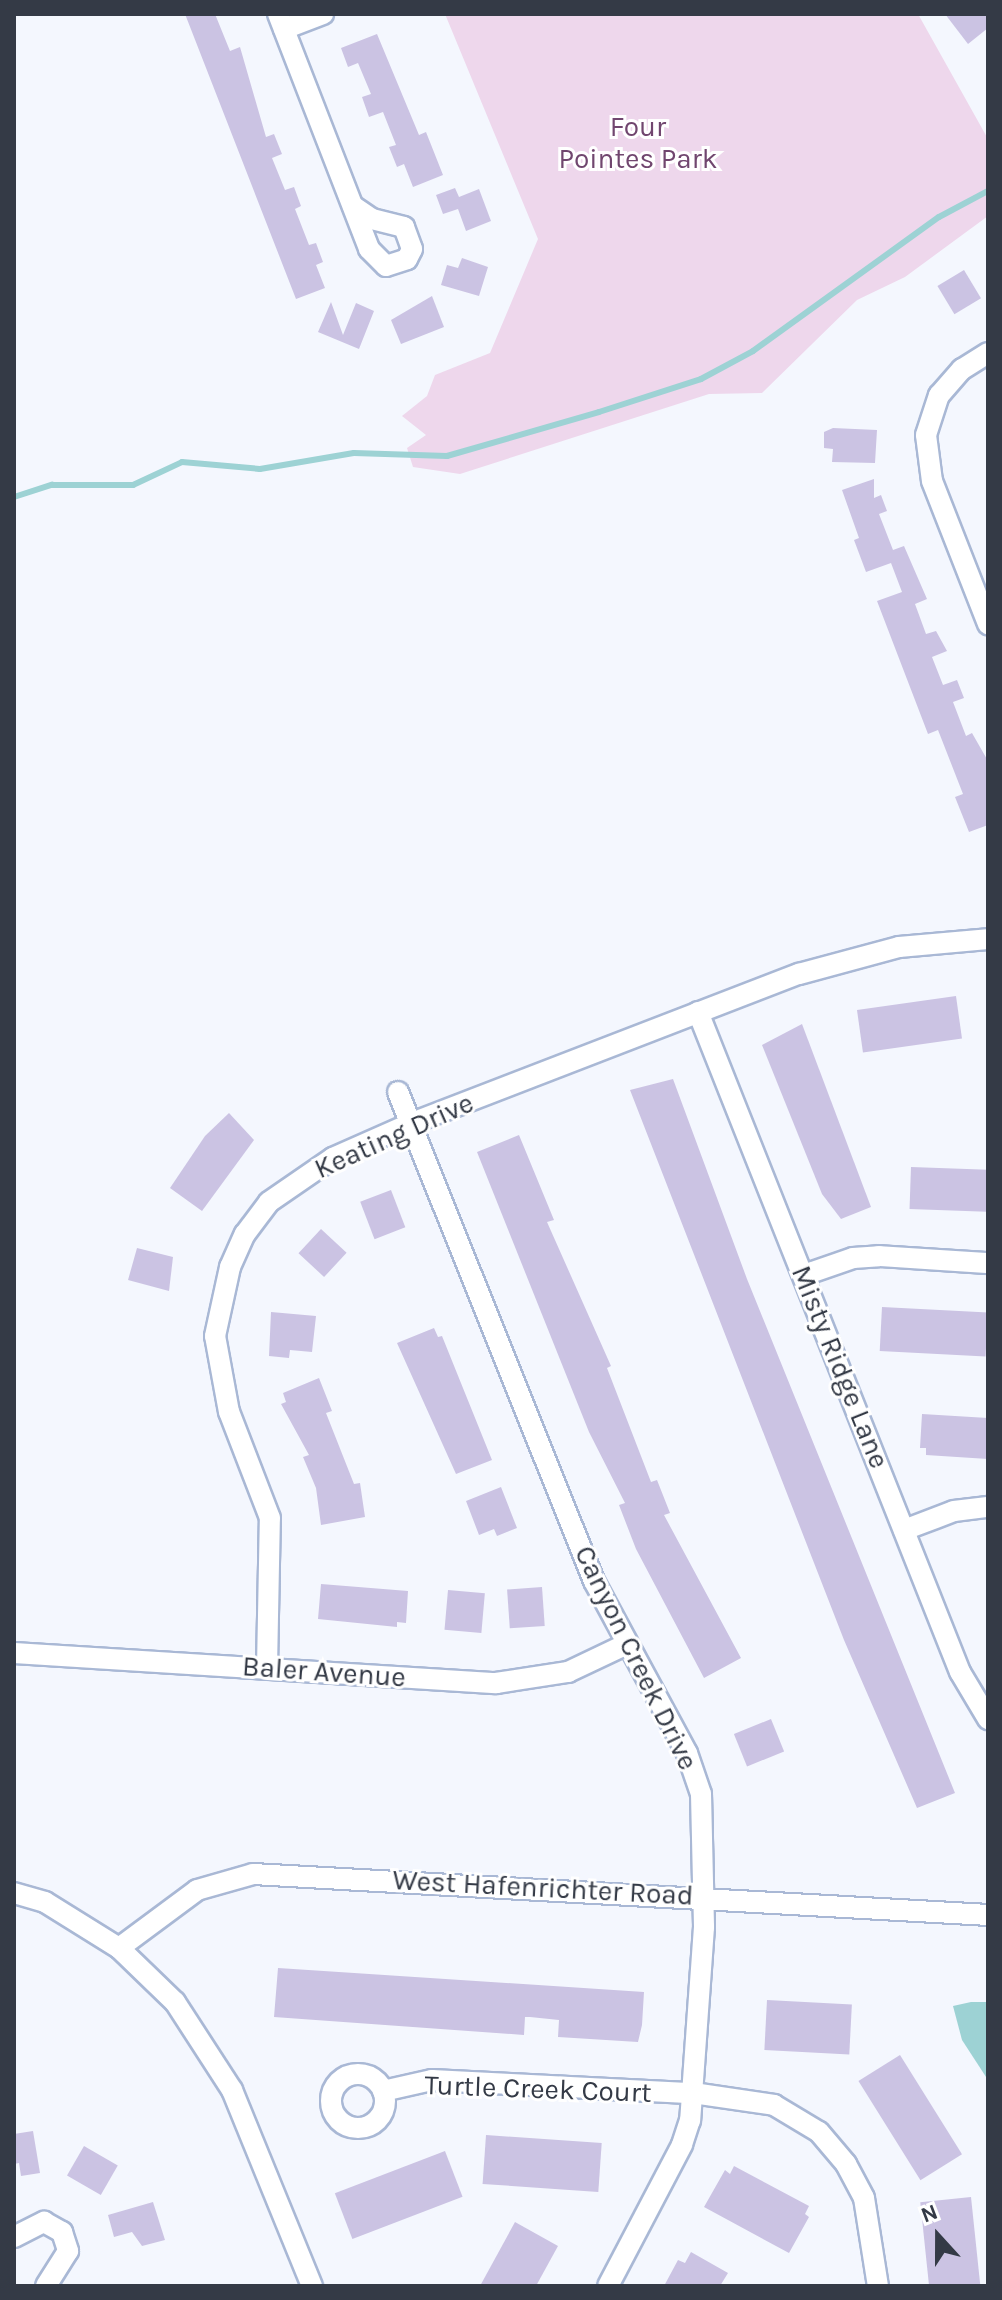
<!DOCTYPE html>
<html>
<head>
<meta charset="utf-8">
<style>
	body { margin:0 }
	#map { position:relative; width:1002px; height:2300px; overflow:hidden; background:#f4f7fe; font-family:Karla,sans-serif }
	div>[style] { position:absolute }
	.green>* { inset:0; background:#eed7ec }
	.water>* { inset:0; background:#9dd2d4 }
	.stream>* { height:6px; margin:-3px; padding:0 3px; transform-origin:3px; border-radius:3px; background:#9dd2d4 }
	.building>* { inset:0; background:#cbc3e3; transform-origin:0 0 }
	.roads { filter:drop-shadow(2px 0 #a9b8d5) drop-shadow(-2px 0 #a9b8d5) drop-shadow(0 2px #a9b8d5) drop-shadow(0 -2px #a9b8d5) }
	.minor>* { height:20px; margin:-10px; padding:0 10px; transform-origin:10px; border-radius:10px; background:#fff }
	.minor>.ring { margin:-10px; padding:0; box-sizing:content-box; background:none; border:20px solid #fff; border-radius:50% }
	span { translate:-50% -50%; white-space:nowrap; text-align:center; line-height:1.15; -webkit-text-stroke:6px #fff; paint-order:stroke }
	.park-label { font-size:28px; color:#71466f }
	.street-label { font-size:28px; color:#343a46 }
	.frame { position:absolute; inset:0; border:16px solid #343a46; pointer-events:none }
	.north { position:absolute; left:898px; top:2196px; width:80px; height:80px; -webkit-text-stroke:6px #fff; paint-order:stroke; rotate:339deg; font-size:22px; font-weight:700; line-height:32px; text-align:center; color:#343a46 }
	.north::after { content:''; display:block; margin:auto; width:28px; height:36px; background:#343a46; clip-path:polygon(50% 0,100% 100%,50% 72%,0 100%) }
</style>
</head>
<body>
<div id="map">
	<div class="green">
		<div style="clip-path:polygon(445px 14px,918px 14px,988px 139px,988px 216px,905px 277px,857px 300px,762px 393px,709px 394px,460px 474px,413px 467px,407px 448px,426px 435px,402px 416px,427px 396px,435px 375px,490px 353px,538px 239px)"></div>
	</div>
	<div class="water">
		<div style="clip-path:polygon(971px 2002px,988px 2002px,988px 2080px,962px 2040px,953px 2006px)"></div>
	</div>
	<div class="stream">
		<div style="left:14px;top:497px;width:40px;rotate:-18deg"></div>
		<div style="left:52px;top:485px;width:81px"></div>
		<div style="left:133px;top:485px;width:54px;rotate:-25.1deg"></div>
		<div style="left:182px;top:462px;width:78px;rotate:5.1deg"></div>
		<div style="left:260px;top:469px;width:95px;rotate:-9.7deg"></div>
		<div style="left:354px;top:453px;width:93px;rotate:1.8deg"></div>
		<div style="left:447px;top:456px;width:158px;rotate:-16.1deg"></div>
		<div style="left:599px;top:412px;width:107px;rotate:-17.9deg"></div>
		<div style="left:701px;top:379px;width:59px;rotate:-28.3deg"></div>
		<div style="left:753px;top:351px;width:229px;rotate:-35.8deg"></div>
		<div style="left:939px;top:217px;width:55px;rotate:-28deg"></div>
	</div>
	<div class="building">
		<div style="clip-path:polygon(185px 14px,215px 14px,230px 51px,240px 47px,266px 137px,274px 134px,282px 154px,272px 158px,285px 190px,294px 187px,301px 206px,295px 209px,309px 245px,316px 243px,323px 262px,316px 265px,325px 288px,296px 299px)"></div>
		<div style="clip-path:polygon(945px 14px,988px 14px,988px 28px,968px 44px)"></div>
		<div style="clip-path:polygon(377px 34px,419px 135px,426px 132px,443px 175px,413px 187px,404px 164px,397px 167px,389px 147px,396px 145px,383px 112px,369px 117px,362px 97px,371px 94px,358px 63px,348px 67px,341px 48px)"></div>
		<div style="clip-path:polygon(455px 188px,459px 197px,479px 189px,491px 221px,466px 231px,458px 209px,443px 214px,436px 195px)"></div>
		<div style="clip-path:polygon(462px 258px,488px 267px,479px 296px,441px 285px,447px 265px,458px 268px)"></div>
		<div style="left:964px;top:270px;width:33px;height:31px;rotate:59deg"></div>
		<div style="clip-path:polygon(432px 296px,444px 327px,401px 344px,391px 320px)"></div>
		<div style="clip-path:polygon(331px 302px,343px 335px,356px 303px,374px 311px,359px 349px,318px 332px)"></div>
		<div style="clip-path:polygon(833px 428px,877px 430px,875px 463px,832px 462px,833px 449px,824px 448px,824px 432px)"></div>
		<div style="clip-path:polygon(874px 479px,874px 498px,881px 495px,887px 511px,879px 514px,893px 550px,904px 546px,927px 599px,915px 604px,926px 634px,936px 631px,947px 651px,932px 657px,943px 685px,957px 680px,964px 698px,953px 702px,966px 736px,972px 733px,988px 761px,988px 825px,969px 832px,955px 797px,963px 794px,938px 730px,928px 734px,877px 601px,902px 592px,891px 563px,866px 572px,854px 540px,859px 538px,842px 490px)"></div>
		<div style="left:956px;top:996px;width:43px;height:100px;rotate:82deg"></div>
		<div style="clip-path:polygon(802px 1024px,871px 1207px,841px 1219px,822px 1194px,762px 1045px)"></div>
		<div style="clip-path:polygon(673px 1079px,747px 1279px,955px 1793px,917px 1808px,844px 1640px,630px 1090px)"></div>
		<div style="clip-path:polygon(229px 1113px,254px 1140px,202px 1211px,170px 1188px,205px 1136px)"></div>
		<div style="clip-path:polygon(519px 1135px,554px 1220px,547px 1222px,611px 1366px,607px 1368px,651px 1482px,657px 1480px,670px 1513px,664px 1515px,741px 1658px,704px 1678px,636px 1549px,619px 1505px,625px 1503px,589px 1432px,477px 1152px)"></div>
		<div style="left:911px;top:1167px;width:77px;height:42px;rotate:2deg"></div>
		<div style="left:391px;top:1190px;width:40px;height:33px;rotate:69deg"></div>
		<div style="left:321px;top:1229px;width:35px;height:33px;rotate:43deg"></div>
		<div style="clip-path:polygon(137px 1248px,173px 1257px,169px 1291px,128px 1280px)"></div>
		<div style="left:882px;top:1307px;width:106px;height:44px;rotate:3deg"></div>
		<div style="clip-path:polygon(271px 1312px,316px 1316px,312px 1352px,290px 1350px,289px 1358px,269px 1356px)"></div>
		<div style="clip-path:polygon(434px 1328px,438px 1337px,442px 1336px,492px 1460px,456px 1474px,397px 1343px)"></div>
		<div style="clip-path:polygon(319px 1378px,332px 1411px,326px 1413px,354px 1484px,360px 1483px,365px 1517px,321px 1525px,316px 1488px,303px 1457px,309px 1455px,281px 1404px,286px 1402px,283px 1393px)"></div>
		<div style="clip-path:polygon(922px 1414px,988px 1418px,988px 1459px,926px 1455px,926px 1448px,920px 1448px)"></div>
		<div style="clip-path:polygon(501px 1487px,517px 1528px,497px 1536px,494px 1529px,479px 1535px,466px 1501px)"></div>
		<div style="clip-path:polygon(321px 1584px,408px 1591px,406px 1623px,397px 1622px,397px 1627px,318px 1619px)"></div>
		<div style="left:542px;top:1587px;width:39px;height:35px;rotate:86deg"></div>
		<div style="left:448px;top:1590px;width:37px;height:40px;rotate:5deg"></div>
		<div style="left:771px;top:1719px;width:35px;height:40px;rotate:68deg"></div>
		<div style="clip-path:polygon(278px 1968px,644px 1992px,642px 2025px,638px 2042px,558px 2037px,559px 2020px,530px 2017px,525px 2017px,524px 2035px,274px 2017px)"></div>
		<div style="left:767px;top:2000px;width:85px;height:50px;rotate:3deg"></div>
		<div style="left:900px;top:2055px;width:117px;height:49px;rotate:58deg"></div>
		<div style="clip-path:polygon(33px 2131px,40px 2173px,21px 2176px,19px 2163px,14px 2164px,14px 2134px)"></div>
		<div style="left:486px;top:2135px;width:116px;height:49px;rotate:4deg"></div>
		<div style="left:84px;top:2146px;width:39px;height:34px;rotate:30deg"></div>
		<div style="left:445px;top:2151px;width:49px;height:118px;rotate:69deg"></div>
		<div style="clip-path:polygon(734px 2166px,809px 2206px,805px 2214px,809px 2217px,789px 2253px,704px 2207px,725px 2170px,730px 2174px)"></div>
		<div style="left:971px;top:2197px;width:90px;height:51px;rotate:84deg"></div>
		<div style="clip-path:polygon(153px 2202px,165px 2240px,142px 2246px,132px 2232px,114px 2237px,108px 2215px)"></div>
		<div style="clip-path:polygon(515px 2222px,558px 2246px,536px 2286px,480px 2286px)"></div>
		<div style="clip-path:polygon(691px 2252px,728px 2273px,720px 2286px,664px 2286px,678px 2260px,685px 2263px)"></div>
	</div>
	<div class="roads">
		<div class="minor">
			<div style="left:278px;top:14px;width:252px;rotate:68.8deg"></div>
			<div style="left:369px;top:249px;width:24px;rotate:45deg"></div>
			<div style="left:386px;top:266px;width:22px;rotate:-18deg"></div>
			<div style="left:407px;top:259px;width:11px;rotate:-63deg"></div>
			<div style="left:412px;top:249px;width:23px;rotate:-110deg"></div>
			<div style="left:404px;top:227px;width:33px;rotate:-166deg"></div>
			<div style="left:372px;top:219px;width:23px;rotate:-146deg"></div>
			<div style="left:284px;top:29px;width:42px;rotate:-21deg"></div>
			<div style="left:988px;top:353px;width:31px;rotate:148deg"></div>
			<div style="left:962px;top:369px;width:35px;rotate:131deg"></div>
			<div style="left:939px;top:395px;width:42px;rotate:108deg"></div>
			<div style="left:926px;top:435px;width:46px;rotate:82.6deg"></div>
			<div style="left:932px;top:481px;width:154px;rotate:68.6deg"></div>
			<div style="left:698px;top:1012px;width:710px;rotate:68.35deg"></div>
			<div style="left:960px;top:1672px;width:55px;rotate:59.2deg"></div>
			<div style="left:398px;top:1092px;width:527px;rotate:68.16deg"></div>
			<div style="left:594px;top:1581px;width:196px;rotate:61.6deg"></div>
			<div style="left:687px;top:1753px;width:43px;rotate:71.1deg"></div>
			<div style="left:701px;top:1794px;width:133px;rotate:88.7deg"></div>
			<div style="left:704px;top:1927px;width:194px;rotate:94.1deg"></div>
			<div style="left:690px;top:2120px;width:26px;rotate:108deg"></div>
			<div style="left:682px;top:2145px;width:159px;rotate:117.7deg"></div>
			<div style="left:804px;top:1275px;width:52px;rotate:-19.1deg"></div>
			<div style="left:853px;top:1258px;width:26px;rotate:-4deg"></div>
			<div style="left:879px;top:1256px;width:109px;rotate:3.7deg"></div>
			<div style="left:904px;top:1530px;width:53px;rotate:-20.8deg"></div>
			<div style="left:954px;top:1511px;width:34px;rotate:-7deg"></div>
			<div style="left:14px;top:1653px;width:483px;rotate:3.6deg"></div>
			<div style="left:496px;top:1683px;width:73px;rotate:-8.7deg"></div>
			<div style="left:568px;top:1672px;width:65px;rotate:-25.4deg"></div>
			<div style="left:267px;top:1668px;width:150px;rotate:-88.9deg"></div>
			<div style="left:270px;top:1518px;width:114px;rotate:-111.1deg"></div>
			<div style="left:229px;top:1412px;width:77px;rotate:-100.4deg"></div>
			<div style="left:215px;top:1336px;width:71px;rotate:-77.7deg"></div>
			<div style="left:230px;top:1267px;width:36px;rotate:-66deg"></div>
			<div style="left:245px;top:1234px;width:40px;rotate:-53deg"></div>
			<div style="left:269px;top:1202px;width:78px;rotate:-34.5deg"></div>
			<div style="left:333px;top:1158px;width:86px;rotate:-23.9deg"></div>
			<div style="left:412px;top:1123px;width:415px;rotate:-21.1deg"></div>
			<div style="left:799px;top:974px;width:104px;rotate:-15.1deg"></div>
			<div style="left:899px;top:947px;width:89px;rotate:-5.1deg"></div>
			<div style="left:14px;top:1893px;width:32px;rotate:16deg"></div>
			<div style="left:45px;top:1902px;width:87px;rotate:31.9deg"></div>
			<div style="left:119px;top:1948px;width:78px;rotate:44deg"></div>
			<div style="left:175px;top:2002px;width:105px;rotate:57.1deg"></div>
			<div style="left:232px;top:2090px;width:212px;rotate:67.8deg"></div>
			<div style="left:119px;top:1948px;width:97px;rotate:-36.6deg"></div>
			<div style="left:197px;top:1890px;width:58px;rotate:-15.9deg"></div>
			<div style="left:253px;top:1874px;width:736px;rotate:3.19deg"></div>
			<div class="ring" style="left:331px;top:2074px;width:34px;height:34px"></div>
			<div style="left:383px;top:2091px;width:50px;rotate:-12.7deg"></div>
			<div style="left:432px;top:2080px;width:261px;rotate:2.9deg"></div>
			<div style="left:693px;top:2093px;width:82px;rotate:8.4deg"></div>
			<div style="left:774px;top:2105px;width:52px;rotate:31deg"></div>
			<div style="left:819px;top:2132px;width:42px;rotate:49.8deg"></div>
			<div style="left:846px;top:2164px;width:38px;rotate:62deg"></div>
			<div style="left:864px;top:2198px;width:89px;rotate:81deg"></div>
			<div style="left:14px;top:2237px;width:34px;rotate:-27deg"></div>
			<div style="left:44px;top:2222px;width:21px;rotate:29deg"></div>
			<div style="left:62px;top:2232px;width:20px;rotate:72deg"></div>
			<div style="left:68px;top:2251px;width:41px;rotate:122.2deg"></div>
		</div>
	</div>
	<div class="park-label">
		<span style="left:638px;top:143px">Four<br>Pointes Park</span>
	</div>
	<div class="street-label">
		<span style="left:394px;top:1136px;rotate:-24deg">Keating Drive</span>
		<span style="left:840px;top:1367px;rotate:68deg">Misty Ridge Lane</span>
		<span style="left:636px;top:1658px;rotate:64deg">Canyon Creek Drive</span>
		<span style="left:324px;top:1672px;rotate:4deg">Baler Avenue</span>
		<span style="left:543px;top:1888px;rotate:3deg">West Hafenrichter Road</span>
		<span style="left:538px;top:2089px;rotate:2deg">Turtle Creek Court</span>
	</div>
	<div class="frame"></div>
	<div class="north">N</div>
</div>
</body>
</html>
